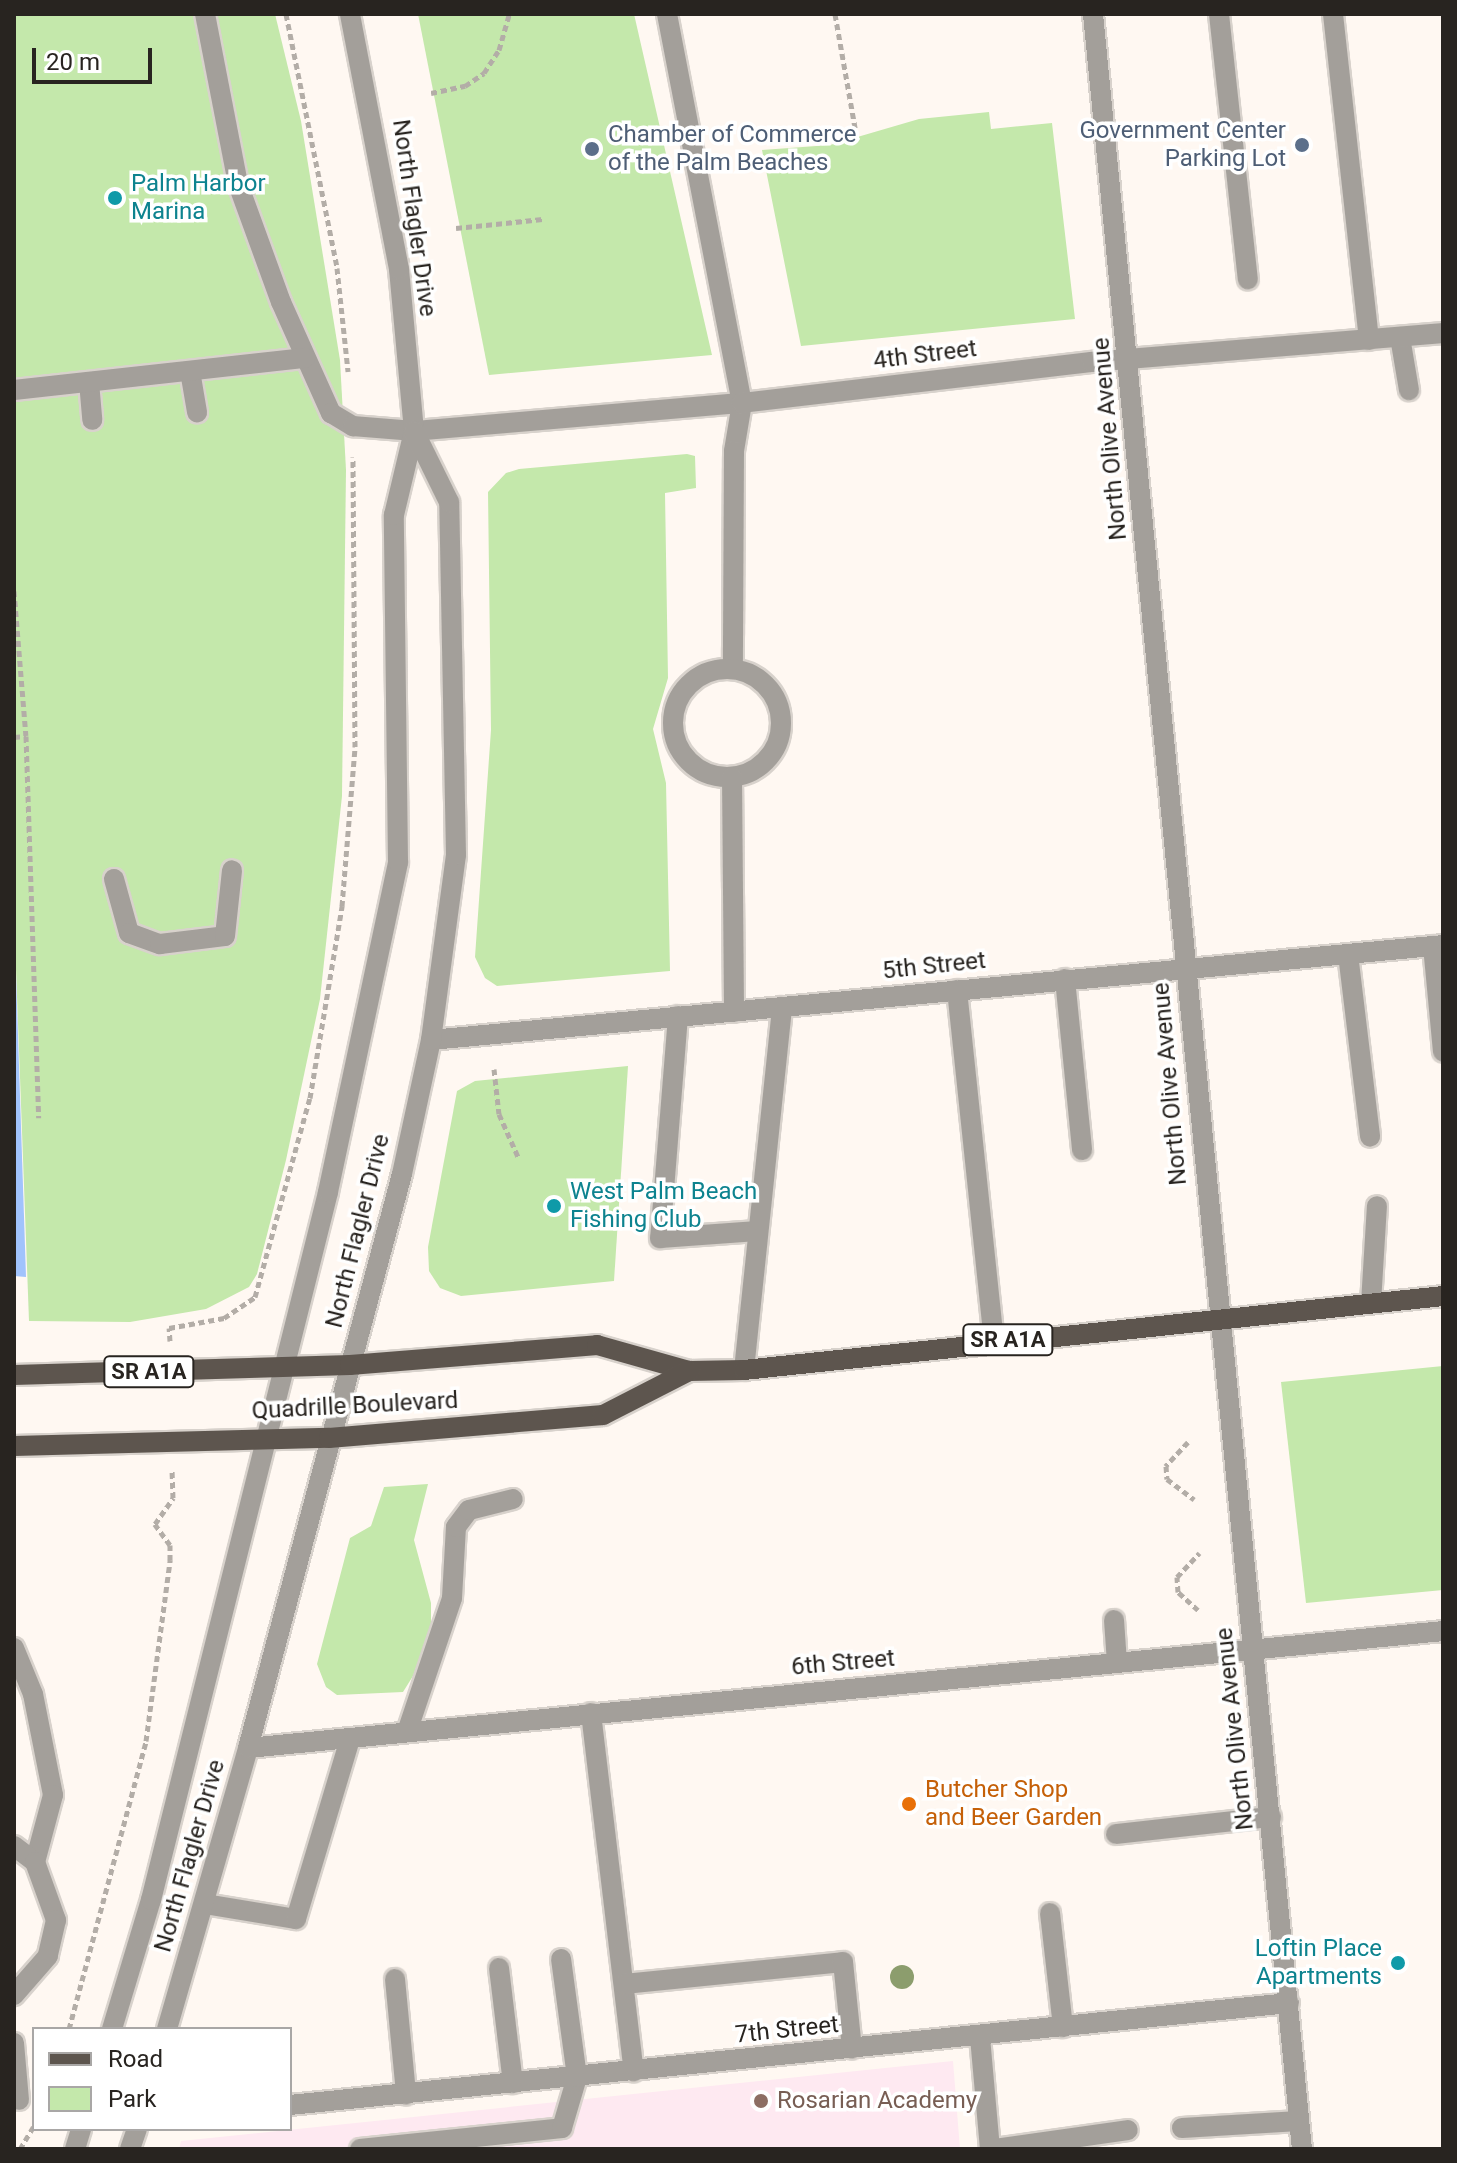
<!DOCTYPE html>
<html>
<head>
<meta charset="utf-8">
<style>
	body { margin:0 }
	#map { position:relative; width:1457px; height:2163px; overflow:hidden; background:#fff8f2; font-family:Roboto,sans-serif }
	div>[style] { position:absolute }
	.education>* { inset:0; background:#fee9f1 }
	.green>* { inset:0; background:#c4e8ab }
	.water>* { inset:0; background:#a1c3fc }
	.path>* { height:5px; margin-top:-2.5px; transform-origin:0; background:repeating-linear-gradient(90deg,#b3ada7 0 6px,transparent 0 10px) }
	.roads { filter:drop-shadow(2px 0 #d8d2cc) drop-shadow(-2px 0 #d8d2cc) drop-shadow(0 2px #d8d2cc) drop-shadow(0 -2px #d8d2cc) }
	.service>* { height:20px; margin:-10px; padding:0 10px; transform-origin:10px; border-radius:10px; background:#a39f9a }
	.service>.ring { margin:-10px; padding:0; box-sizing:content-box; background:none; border:20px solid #a39f9a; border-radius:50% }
	.minor>* { height:20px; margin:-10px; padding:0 10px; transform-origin:10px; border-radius:10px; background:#a39f9a }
	.tertiary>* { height:20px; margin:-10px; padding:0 10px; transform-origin:10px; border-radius:10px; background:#a39f9a }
	.primary>* { height:20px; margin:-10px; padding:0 10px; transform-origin:10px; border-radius:10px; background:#5d554e }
	.trees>* { width:24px; height:24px; margin:-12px; border-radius:50%; background:#8c9d6d }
	.dots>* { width:22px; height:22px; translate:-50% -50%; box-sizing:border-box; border:4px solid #fff; border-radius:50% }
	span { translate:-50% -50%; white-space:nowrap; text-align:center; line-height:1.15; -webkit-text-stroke:7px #fff; paint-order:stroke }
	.shield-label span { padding:2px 6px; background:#fff; border:2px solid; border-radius:6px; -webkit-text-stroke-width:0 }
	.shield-label { font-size:22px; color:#282420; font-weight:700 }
	.service-label { font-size:24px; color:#4e5e75 }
	.right { translate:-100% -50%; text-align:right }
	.left { translate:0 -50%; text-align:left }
	.culture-label { font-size:24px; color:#0d838f }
	.street-label { font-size:24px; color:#282420 }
	.food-label { font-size:24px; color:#c56008 }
	.education-label { font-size:24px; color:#785e54 }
	.frame { position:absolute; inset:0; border:16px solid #282420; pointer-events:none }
	.legend { position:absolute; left:32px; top:2027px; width:260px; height:104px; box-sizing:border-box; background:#fff; border:2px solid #a9a7a6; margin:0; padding:10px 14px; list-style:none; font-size:24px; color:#282420 }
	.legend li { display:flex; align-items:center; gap:16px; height:40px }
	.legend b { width:40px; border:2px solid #a9a7a6 }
	.scale { position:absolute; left:32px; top:48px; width:120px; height:36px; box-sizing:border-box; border:4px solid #282420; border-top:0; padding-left:10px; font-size:24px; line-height:28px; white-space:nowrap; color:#282420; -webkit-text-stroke:6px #fff; paint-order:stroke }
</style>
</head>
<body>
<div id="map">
	<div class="education">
		<div style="clip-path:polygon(953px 2061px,960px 2149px,179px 2149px,181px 2141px)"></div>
	</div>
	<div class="green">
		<div style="clip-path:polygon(14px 14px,275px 14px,301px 121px,340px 360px,346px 470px,342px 796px,320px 999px,286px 1160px,257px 1274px,249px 1287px,206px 1309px,130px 1322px,29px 1321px,14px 915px)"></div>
		<div style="clip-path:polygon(418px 14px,634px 14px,712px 355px,489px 375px)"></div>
		<div style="clip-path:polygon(989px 112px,991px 129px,1052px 123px,1075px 319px,801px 346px,762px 150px,830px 145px,919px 119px)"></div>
		<div style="clip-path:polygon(687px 454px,695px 456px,696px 488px,665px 493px,668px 678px,653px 729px,666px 783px,670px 971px,497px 986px,485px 978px,475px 957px,491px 730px,488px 492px,506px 473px,519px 469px)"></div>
		<div style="clip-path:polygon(628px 1066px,614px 1281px,461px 1296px,440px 1288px,429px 1271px,428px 1247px,457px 1091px,475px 1081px)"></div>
		<div style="clip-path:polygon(1443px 1366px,1443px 1590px,1306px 1603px,1281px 1382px)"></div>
		<div style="clip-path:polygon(428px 1484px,414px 1540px,431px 1603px,431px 1628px,413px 1676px,403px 1692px,337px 1695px,326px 1687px,317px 1664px,350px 1538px,371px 1526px,384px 1487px)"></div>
	</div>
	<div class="water">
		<div style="clip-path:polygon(14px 915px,26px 1277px,14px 1276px)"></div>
	</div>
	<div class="path">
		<div style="left:286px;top:14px;width:259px;rotate:78.6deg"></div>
		<div style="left:337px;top:268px;width:104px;rotate:83.9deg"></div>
		<div style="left:835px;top:14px;width:116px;rotate:80deg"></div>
		<div style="left:431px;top:93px;width:35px;rotate:-12deg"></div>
		<div style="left:465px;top:86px;width:23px;rotate:-34deg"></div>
		<div style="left:484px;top:73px;width:27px;rotate:-57deg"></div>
		<div style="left:499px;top:50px;width:37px;rotate:-74deg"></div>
		<div style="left:456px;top:228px;width:87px;rotate:-5.9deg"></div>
		<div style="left:14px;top:591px;width:145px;rotate:85.3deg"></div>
		<div style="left:26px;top:736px;width:382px;rotate:88.1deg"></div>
		<div style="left:14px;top:737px;width:12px;rotate:-5deg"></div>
		<div style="left:494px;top:1069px;width:45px;rotate:83.7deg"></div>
		<div style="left:499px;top:1114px;width:49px;rotate:66deg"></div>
		<div style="left:170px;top:1341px;width:13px;rotate:-94deg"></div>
		<div style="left:169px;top:1328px;width:56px;rotate:-10.3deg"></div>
		<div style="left:224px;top:1318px;width:37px;rotate:-34deg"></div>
		<div style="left:255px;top:1297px;width:206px;rotate:-74.6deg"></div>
		<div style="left:310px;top:1098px;width:195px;rotate:-80.5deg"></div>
		<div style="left:342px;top:906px;width:160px;rotate:-85.3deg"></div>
		<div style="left:355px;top:747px;width:290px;rotate:-90.4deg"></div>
		<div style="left:1188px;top:1442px;width:33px;rotate:133deg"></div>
		<div style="left:1166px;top:1466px;width:13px;rotate:86deg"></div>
		<div style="left:1167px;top:1479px;width:34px;rotate:37deg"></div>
		<div style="left:1198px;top:1610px;width:27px;rotate:-138deg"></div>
		<div style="left:1178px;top:1592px;width:15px;rotate:-94deg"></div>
		<div style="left:1177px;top:1577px;width:33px;rotate:-47deg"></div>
		<div style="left:69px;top:2029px;width:298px;rotate:-75deg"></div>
		<div style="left:146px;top:1741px;width:183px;rotate:-82.4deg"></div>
		<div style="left:170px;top:1560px;width:15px;rotate:-90deg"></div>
		<div style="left:170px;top:1545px;width:26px;rotate:-126deg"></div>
		<div style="left:155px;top:1524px;width:32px;rotate:-55deg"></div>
		<div style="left:173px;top:1498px;width:27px;rotate:-92deg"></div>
		<div style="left:20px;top:2149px;width:26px;rotate:-59deg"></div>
	</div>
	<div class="roads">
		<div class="service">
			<div style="left:205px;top:14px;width:173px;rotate:79deg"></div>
			<div style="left:238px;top:184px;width:126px;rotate:70deg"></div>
			<div style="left:281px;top:302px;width:122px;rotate:65.8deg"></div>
			<div style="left:331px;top:413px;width:26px;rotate:31deg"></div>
			<div style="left:353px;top:426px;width:61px;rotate:4.7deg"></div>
			<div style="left:667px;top:14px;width:396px;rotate:79.1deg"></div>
			<div style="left:742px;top:403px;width:49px;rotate:99.5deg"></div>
			<div style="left:734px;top:451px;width:218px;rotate:90.3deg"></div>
			<div style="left:1219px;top:14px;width:267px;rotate:83.8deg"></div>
			<div style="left:1333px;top:14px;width:328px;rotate:83.7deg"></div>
			<div style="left:1400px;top:337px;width:54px;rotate:80.4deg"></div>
			<div style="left:190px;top:371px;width:42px;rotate:80.3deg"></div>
			<div style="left:89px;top:382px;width:38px;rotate:85deg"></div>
			<div style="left:14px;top:390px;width:293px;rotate:-6.3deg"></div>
			<div class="ring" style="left:673px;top:669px;width:88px;height:88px"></div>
			<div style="left:732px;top:777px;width:235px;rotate:89.5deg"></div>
			<div style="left:114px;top:879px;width:56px;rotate:74.5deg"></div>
			<div style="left:129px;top:933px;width:33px;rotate:20deg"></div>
			<div style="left:160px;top:944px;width:65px;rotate:-7deg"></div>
			<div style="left:225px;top:936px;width:66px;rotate:-83.9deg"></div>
			<div style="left:1433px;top:946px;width:106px;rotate:84.6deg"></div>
			<div style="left:1348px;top:954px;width:184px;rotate:83.1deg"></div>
			<div style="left:1065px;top:979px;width:172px;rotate:84.3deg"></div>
			<div style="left:957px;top:990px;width:354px;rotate:84deg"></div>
			<div style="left:678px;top:1016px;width:223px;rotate:94.6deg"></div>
			<div style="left:660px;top:1238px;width:98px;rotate:-4.1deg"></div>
			<div style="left:1371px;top:1303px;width:97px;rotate:-86.5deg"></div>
			<div style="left:744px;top:1370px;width:365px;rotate:-84deg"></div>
			<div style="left:1114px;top:1620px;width:43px;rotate:86deg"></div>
			<div style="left:14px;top:1648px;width:50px;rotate:67.6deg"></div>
			<div style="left:33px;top:1694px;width:103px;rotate:78.8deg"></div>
			<div style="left:53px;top:1795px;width:69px;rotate:105deg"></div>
			<div style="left:591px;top:1713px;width:361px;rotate:83.2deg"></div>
			<div style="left:407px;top:1732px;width:141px;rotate:-71.4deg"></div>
			<div style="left:452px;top:1598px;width:71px;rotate:-86.8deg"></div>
			<div style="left:456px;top:1527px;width:21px;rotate:-53deg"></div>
			<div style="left:469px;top:1510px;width:45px;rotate:-14deg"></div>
			<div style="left:1116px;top:1834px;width:156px;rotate:-6.3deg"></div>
			<div style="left:14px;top:1846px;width:26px;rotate:37deg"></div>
			<div style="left:35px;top:1862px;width:62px;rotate:70.1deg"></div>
			<div style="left:56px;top:1920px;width:37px;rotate:103deg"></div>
			<div style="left:48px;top:1956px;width:52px;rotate:131.1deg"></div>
			<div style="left:205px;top:1904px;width:92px;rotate:9.4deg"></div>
			<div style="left:296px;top:1919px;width:188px;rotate:-73.3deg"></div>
			<div style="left:1050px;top:1913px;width:115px;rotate:83.5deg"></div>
			<div style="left:499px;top:1968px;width:116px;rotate:83.1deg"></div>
			<div style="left:395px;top:1979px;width:116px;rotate:84.5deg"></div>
			<div style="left:624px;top:1984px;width:220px;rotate:-5.7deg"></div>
			<div style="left:843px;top:1962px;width:87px;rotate:84.1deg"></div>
			<div style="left:14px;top:2043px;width:57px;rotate:85deg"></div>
			<div style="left:1182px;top:2128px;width:117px;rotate:-3.4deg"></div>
			<div style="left:360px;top:2149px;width:203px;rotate:-5.9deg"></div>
			<div style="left:562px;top:2128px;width:53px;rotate:-73.6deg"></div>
			<div style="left:577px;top:2077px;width:119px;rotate:-97.7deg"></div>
			<div style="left:995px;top:2149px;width:134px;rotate:-8.1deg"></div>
		</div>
		<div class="minor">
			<div style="left:414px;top:431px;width:329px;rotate:-4.9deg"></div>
			<div style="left:742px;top:403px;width:352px;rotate:-6.7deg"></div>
			<div style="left:1092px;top:362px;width:352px;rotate:-4.7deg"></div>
			<div style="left:431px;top:1040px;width:1016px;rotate:-5.36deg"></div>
			<div style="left:248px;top:1748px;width:1201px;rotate:-5.59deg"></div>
			<div style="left:980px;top:2037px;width:112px;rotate:84.9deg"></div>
			<div style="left:290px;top:2105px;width:1004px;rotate:-5.83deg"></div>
		</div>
		<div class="tertiary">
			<div style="left:1093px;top:14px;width:2145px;rotate:84.41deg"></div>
			<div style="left:112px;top:2029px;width:135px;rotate:-73.2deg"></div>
			<div style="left:151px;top:1900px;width:730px;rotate:-75.96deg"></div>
			<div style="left:328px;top:1192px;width:337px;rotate:-78deg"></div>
			<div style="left:398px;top:862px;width:347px;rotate:-90.7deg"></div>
			<div style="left:394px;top:515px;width:86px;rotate:-76.6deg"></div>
			<div style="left:414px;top:431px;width:163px;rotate:-95.3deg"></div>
			<div style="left:399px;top:269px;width:260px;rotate:-100.9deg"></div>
			<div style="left:167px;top:2029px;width:292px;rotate:-73.9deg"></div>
			<div style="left:248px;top:1748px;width:594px;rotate:-74.98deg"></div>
			<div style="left:402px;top:1174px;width:137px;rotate:-77.8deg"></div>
			<div style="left:431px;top:1040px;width:187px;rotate:-82.3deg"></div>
			<div style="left:456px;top:855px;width:353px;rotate:-91.1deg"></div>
			<div style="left:449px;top:502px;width:79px;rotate:-116.2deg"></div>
			<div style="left:75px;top:2149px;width:21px;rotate:-73deg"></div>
			<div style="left:130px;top:2149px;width:21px;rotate:-71deg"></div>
		</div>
		<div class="primary">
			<div style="left:14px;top:1375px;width:336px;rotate:-1.7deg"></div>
			<div style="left:350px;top:1365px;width:248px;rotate:-4.6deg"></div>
			<div style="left:597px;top:1345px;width:96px;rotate:15.8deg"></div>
			<div style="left:689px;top:1371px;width:55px;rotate:-1deg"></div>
			<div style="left:744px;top:1370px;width:703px;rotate:-6.04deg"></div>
			<div style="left:14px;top:1446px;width:315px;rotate:-1.5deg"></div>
			<div style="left:329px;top:1438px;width:275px;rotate:-4.8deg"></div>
			<div style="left:603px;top:1415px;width:97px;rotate:-27.1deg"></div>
		</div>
	</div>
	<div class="trees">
		<div style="left:902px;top:1977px"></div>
	</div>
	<div class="dots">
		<div style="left:1302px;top:145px;background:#5c6f8a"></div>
		<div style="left:592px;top:149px;background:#5c6f8a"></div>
		<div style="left:115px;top:198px;background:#0f9aa8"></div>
		<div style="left:554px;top:1206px;background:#0f9aa8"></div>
		<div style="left:909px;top:1804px;background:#e8710a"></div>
		<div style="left:1398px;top:1963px;background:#0f9aa8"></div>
		<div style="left:761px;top:2101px;background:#8d6e63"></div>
	</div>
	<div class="shield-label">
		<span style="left:1008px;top:1340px">SR A1A</span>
		<span style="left:149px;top:1372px">SR A1A</span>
	</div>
	<div class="service-label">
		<span class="right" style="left:1286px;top:145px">Government Center<br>Parking Lot</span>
		<span class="left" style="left:608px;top:149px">Chamber of Commerce<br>of the Palm Beaches</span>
	</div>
	<div class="culture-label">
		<span class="left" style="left:131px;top:198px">Palm Harbor<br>Marina</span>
		<span class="left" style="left:570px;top:1206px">West Palm Beach<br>Fishing Club</span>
		<span class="right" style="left:1382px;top:1963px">Loftin Place<br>Apartments</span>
	</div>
	<div class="street-label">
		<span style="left:414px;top:218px;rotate:82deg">North Flagler Drive</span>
		<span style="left:925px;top:355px;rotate:-7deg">4th Street</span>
		<span style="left:1110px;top:439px;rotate:-95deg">North Olive Avenue</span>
		<span style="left:934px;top:966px;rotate:-6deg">5th Street</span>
		<span style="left:1170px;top:1084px;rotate:-95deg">North Olive Avenue</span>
		<span style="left:358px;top:1231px;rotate:-76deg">North Flagler Drive</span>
		<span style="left:355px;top:1406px;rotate:-3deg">Quadrille Boulevard</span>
		<span style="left:843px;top:1663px;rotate:-5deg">6th Street</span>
		<span style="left:1235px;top:1729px;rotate:-96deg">North Olive Avenue</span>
		<span style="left:190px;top:1856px;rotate:-74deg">North Flagler Drive</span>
		<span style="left:787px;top:2030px;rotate:-6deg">7th Street</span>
	</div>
	<div class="food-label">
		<span class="left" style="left:925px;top:1804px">Butcher Shop<br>and Beer Garden</span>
	</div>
	<div class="education-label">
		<span class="left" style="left:777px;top:2101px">Rosarian Academy</span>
	</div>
	<div class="frame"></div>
	<ul class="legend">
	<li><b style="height:10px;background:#5d554e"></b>Road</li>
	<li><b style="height:22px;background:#c4e8ab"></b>Park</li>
	</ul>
	<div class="scale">20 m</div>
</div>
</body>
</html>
